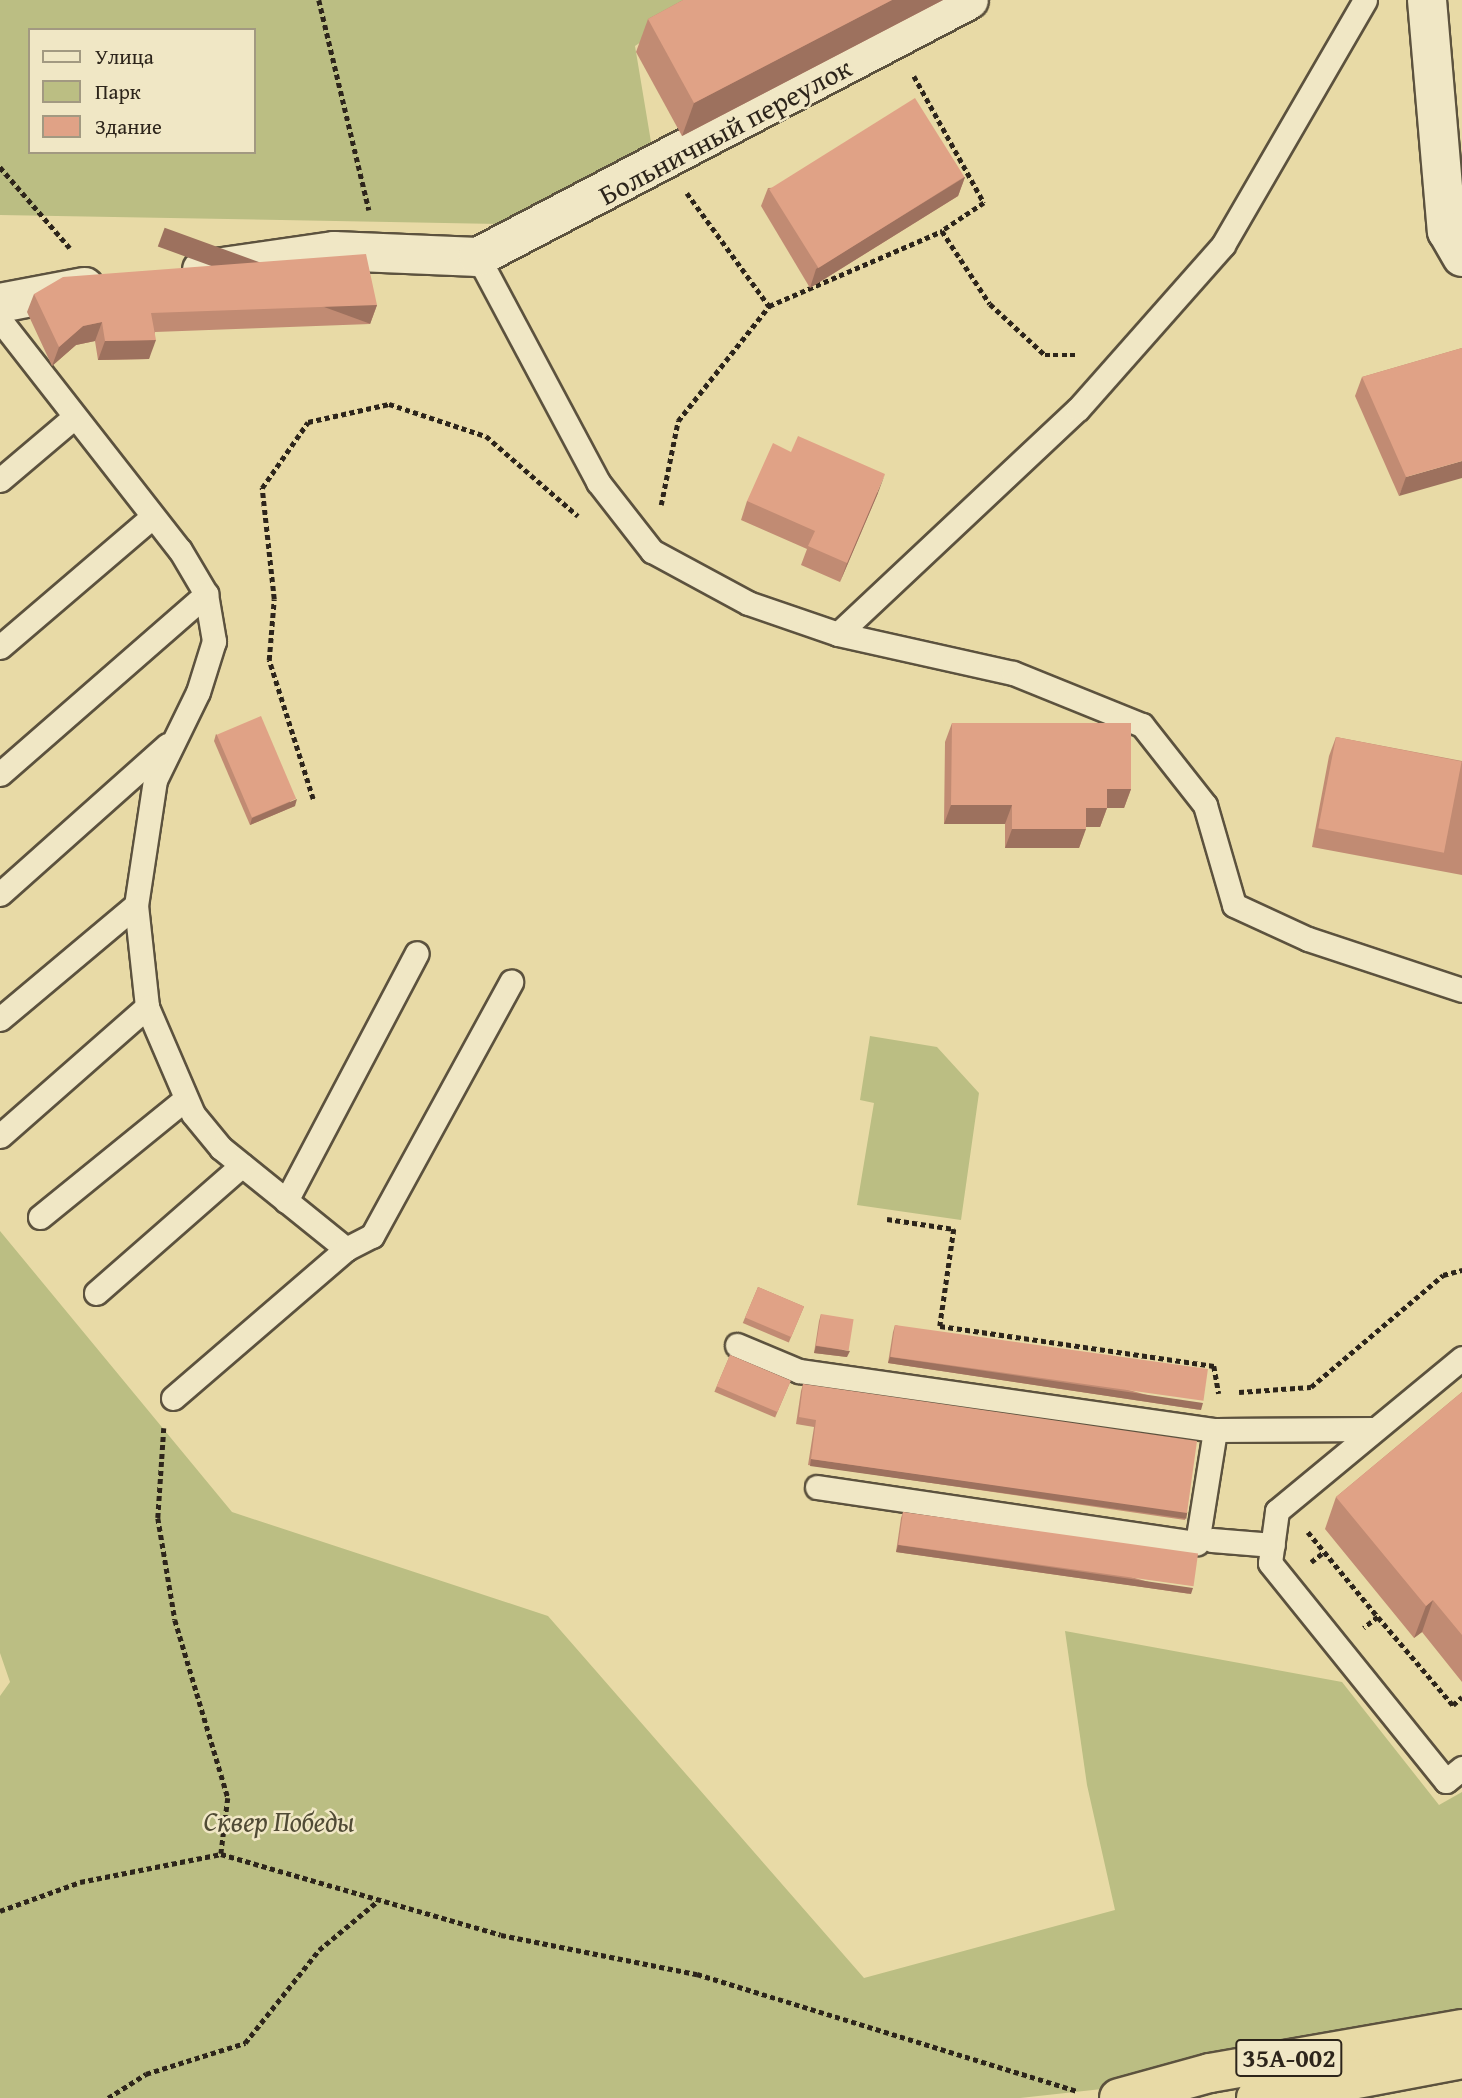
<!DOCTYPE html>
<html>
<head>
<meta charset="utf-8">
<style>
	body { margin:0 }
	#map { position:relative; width:1462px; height:2098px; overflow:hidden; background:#e8daa6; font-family:"Gentium Book Plus",serif }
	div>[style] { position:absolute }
	.green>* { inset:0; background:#bbbe83 }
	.path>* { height:4.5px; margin-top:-2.25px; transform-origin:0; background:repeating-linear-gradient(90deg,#2d251b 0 5px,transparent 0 8.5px) }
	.roads { filter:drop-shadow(2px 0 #5c523e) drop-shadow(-2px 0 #5c523e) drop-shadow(0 2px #5c523e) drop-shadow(0 -2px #5c523e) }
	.lane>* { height:23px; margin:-11.5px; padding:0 11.5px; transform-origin:11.5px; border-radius:11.5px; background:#f0e7c5 }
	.street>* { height:38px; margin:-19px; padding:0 19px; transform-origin:19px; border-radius:19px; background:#f0e7c5 }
	.highway>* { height:38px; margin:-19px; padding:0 19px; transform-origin:19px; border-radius:19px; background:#e8daa6 }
	.wall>* { inset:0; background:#c18b73; transform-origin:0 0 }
	.shaded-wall>* { inset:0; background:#9d715e; transform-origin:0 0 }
	.building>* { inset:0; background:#e0a286; transform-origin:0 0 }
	span { translate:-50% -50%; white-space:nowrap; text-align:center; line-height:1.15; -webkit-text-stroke:5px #f0e7c5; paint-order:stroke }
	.shield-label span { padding:2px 5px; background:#f0e7c5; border:2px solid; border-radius:5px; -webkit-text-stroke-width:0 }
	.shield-label { font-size:26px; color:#2d251b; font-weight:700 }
	.street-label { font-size:28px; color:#2d251b }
	.park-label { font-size:28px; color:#504b35; font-style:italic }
	.legend { position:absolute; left:28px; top:28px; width:228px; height:126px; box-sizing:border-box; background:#f0e7c5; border:2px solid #a29981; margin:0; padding:9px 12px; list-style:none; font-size:21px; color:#2d251b }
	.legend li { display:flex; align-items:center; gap:14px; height:35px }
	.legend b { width:35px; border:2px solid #a29981 }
</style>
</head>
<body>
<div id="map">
	<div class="green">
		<div style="clip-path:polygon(evenodd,0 0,704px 0,635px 46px,651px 142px,499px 224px,0 215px,0 0,30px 30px,254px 30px,254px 152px,30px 152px,30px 30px)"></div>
		<div style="clip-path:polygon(870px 1036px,937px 1047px,979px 1093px,961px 1220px,857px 1205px,874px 1103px,860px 1100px)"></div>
		<div style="clip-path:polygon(0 1231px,232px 1512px,548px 1616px,864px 1978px,1115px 1910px,1087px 1785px,1065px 1631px,1342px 1682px,1439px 1805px,1462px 1792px,1462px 2021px,1184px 2080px,1020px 2098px,0 2098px,0 1696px,10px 1682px,0 1653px)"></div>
	</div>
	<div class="path">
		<div style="left:319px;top:0;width:216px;rotate:76.6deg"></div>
		<div style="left:914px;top:76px;width:145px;rotate:61.1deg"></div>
		<div style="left:984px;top:203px;width:50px;rotate:146.3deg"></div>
		<div style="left:0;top:167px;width:107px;rotate:49.2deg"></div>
		<div style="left:687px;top:193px;width:140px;rotate:54deg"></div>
		<div style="left:661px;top:505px;width:86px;rotate:-78.6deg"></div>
		<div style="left:678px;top:421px;width:147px;rotate:-51.6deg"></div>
		<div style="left:769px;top:306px;width:189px;rotate:-23.4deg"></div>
		<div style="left:942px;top:231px;width:87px;rotate:56.7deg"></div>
		<div style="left:990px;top:304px;width:75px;rotate:42.8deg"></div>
		<div style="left:1045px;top:355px;width:34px"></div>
		<div style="left:313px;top:799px;width:146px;rotate:-107.6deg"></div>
		<div style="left:269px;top:660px;width:61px;rotate:-85.3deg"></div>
		<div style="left:274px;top:599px;width:112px;rotate:-96.2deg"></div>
		<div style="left:262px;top:488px;width:80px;rotate:-55.1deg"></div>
		<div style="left:308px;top:422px;width:83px;rotate:-12.5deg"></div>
		<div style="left:389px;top:404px;width:102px;rotate:18.3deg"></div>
		<div style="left:486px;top:436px;width:122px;rotate:41deg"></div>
		<div style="left:887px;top:1219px;width:68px;rotate:8.5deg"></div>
		<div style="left:954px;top:1229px;width:98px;rotate:98.2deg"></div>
		<div style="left:940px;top:1326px;width:277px;rotate:8.3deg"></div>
		<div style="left:1214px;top:1366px;width:28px;rotate:80deg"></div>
		<div style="left:1239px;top:1392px;width:72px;rotate:-4deg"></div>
		<div style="left:1311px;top:1387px;width:173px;rotate:-40.3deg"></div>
		<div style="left:1443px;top:1275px;width:20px;rotate:-15deg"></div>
		<div style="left:164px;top:1428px;width:90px;rotate:93.8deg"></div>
		<div style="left:158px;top:1518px;width:103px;rotate:80.5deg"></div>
		<div style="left:175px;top:1620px;width:186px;rotate:73.4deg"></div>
		<div style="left:228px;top:1798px;width:56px;rotate:97.1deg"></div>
		<div style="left:1308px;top:1532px;width:110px;rotate:50.5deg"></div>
		<div style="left:1378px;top:1617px;width:18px;rotate:142deg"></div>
		<div style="left:1311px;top:1562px;width:16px;rotate:-38deg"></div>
		<div style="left:1378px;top:1617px;width:116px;rotate:49.6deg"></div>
		<div style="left:1453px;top:1705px;width:12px;rotate:-42deg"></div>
		<div style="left:0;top:1911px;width:85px;rotate:-19.9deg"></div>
		<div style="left:80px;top:1882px;width:144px;rotate:-11.2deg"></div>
		<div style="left:221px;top:1854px;width:291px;rotate:16.1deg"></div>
		<div style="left:501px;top:1935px;width:200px;rotate:11.3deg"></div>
		<div style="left:697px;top:1974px;width:399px;rotate:17.1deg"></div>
		<div style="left:108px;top:2098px;width:45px;rotate:-32.3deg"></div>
		<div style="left:146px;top:2074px;width:104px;rotate:-17.4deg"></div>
		<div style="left:245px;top:2043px;width:119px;rotate:-51.5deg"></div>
		<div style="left:319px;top:1950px;width:78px;rotate:-39.8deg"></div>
	</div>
	<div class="roads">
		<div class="lane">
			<div style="left:478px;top:257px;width:255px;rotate:61.9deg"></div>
			<div style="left:598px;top:482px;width:88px;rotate:52deg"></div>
			<div style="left:652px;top:551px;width:109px;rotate:28.4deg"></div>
			<div style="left:748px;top:603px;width:95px;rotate:19deg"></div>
			<div style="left:838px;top:634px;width:179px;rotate:12.6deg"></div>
			<div style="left:1013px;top:673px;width:139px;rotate:22deg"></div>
			<div style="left:1142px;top:725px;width:102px;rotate:51.8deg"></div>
			<div style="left:1205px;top:805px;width:104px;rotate:73.8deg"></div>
			<div style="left:1234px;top:905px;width:81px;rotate:24.7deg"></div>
			<div style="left:1308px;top:939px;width:162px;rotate:18.3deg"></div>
			<div style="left:0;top:320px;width:292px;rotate:52deg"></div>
			<div style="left:180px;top:550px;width:51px;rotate:59.4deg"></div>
			<div style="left:206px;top:594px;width:48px;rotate:80.3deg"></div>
			<div style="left:214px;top:641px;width:53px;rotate:107.4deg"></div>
			<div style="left:198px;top:692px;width:98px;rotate:116deg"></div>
			<div style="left:155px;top:780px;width:126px;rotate:98.6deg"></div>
			<div style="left:136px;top:905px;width:103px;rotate:83.8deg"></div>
			<div style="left:147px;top:1007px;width:116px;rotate:66.7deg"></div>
			<div style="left:193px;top:1114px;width:44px;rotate:50.5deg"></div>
			<div style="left:221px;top:1148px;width:161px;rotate:38.9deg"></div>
			<div style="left:346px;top:1249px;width:29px;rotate:-27deg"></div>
			<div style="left:372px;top:1236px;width:290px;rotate:-61.3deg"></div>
			<div style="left:0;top:480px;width:94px;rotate:-40.3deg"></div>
			<div style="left:838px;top:634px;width:329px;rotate:-43.2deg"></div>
			<div style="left:1078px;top:409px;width:219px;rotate:-48.5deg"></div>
			<div style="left:1223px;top:245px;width:283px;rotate:-59.9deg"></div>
			<div style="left:0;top:647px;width:200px;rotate:-40.5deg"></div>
			<div style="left:0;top:774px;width:274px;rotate:-41.1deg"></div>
			<div style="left:0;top:894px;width:224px;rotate:-41.7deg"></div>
			<div style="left:0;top:1019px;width:177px;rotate:-40deg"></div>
			<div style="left:0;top:1136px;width:196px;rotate:-41.3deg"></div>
			<div style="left:286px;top:1201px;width:280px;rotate:-62.2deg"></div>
			<div style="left:40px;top:1217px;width:187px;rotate:-39.1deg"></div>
			<div style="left:96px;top:1293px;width:194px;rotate:-41.2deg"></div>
			<div style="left:737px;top:1345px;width:67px;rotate:22.8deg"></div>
			<div style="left:799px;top:1371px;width:420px;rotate:8.1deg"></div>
			<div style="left:1215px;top:1430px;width:160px;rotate:-0.4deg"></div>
			<div style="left:1462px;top:1358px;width:240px;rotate:140.4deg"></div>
			<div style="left:1277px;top:1511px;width:52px;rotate:97.7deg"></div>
			<div style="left:1270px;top:1563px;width:280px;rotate:51.1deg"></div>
			<div style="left:1446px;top:1781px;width:21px;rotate:-39deg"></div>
			<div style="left:173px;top:1398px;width:228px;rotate:-40.7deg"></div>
			<div style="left:817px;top:1487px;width:384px;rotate:8.4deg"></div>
			<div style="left:1197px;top:1543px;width:114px;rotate:-80.9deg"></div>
			<div style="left:1212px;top:1540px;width:61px;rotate:4.7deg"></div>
		</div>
		<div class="street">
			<div style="left:1427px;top:0;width:232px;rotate:85.1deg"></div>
			<div style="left:1447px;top:231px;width:30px;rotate:60deg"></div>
			<div style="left:202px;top:270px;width:133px;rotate:-8.2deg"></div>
			<div style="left:334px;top:251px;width:144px;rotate:2.4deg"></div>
			<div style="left:478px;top:257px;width:554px;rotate:-27.63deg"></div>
			<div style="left:0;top:303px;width:86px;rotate:-10.8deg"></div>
		</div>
		<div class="highway">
			<div style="left:1119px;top:2098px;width:94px;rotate:-15.4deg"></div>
			<div style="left:1210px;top:2073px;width:256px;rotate:-9.9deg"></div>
			<div style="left:1256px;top:2098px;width:210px;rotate:-10.7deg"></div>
		</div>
	</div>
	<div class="wall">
		<div style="clip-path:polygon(683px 0,943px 0,682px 136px,636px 52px,648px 19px)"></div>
		<div style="clip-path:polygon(965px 177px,958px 196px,810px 288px,761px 206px,768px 188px)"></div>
		<div style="clip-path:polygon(34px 294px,377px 305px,370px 324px,155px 332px,149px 359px,98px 360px,95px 341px,76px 345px,52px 366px,27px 312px)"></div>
		<div style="clip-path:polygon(1462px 348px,1399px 496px,1355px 396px,1362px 377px)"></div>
		<div style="clip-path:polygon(878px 493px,840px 582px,801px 565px,807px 549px,741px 520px,747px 501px)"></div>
		<div style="clip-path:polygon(952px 723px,1131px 789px,1124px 808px,1107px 808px,1100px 827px,1086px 827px,1079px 848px,1005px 848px,1005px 824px,944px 824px,945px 742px)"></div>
		<div style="clip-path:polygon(216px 734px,295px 806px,250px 825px,214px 741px)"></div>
		<div style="clip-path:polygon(1336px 737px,1462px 761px,1462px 875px,1312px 847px,1329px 756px)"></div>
		<div style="left:758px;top:1287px;width:50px;height:39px;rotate:23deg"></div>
		<div style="clip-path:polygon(821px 1314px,847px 1357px,814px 1353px,819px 1321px)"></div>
		<div style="clip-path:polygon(895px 1325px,1201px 1410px,888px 1363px,893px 1332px)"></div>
		<div style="left:730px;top:1355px;width:66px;height:40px;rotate:23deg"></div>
		<div style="clip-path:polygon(803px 1384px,1187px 1513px,1185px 1520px,808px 1465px,814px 1427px,796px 1424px,801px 1391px)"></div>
		<div style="clip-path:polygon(1462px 1392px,1462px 1682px,1422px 1632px,1414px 1638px,1325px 1529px,1336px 1497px)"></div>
		<div style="clip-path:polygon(903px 1512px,1191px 1594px,896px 1552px,901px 1518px)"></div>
	</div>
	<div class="shaded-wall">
		<div style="clip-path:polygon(892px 0,943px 0,682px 136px,694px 103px)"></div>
		<div style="clip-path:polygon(965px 177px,958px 196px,810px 288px,816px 269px)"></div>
		<div style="left:377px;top:305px;width:20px;height:226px;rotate:110deg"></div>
		<div style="clip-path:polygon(102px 322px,95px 341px,76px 345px,52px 366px,59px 347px,83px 326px)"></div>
		<div style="clip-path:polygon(156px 340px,149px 359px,98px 360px,105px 341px)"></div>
		<div style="clip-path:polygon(1462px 461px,1462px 478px,1399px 496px,1406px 477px)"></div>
		<div style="clip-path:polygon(885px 474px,878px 493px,840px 582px,847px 563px)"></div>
		<div style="clip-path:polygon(1107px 789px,1131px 789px,1124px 808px,1100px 808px)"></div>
		<div style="clip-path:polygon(297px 799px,295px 806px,250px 825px,252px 818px)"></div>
		<div style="clip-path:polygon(951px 805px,1012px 805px,1005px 824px,944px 824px)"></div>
		<div style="clip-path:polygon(1086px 808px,1107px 808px,1100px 827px,1079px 827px)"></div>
		<div style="clip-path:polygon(1012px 829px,1086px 829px,1079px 848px,1005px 848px)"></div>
		<div style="clip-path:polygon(816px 1346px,850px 1351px,847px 1357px,814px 1353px)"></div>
		<div style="clip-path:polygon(890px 1357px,1203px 1403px,1201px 1410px,888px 1363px)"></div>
		<div style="left:811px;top:1459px;width:380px;height:7px;rotate:8deg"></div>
		<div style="clip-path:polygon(898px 1545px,1193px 1588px,1191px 1594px,896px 1552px)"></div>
		<div style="clip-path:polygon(1433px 1600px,1422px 1632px,1414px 1638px,1426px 1606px)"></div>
	</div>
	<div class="building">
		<div style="clip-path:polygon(683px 0,892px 0,694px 103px,648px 19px)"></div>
		<div style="left:915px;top:98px;width:93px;height:172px;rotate:58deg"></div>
		<div style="clip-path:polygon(366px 254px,377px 305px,151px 313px,156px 340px,105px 341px,102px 322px,83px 326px,59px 347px,34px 294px,63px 277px)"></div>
		<div style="clip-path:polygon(1462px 348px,1462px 461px,1406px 477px,1362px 377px)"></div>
		<div style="clip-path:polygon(798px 436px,885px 474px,847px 563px,808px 546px,815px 531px,747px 501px,773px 443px,791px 452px)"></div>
		<div style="left:261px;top:716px;width:90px;height:48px;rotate:67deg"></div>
		<div style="clip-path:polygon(952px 723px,1131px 723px,1131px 789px,1107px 789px,1107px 808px,1086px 808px,1086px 829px,1012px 829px,1012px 805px,951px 805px)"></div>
		<div style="left:1336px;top:737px;width:128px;height:93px;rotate:11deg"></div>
		<div style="left:758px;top:1287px;width:50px;height:33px;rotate:23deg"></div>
		<div style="left:821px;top:1314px;width:33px;height:32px;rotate:9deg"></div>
		<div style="left:895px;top:1325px;width:316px;height:32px;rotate:8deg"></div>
		<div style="left:730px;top:1355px;width:66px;height:34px;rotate:23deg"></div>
		<div style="clip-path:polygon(803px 1384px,1197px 1441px,1187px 1513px,811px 1459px,816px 1420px,799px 1417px)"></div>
		<div style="clip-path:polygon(1462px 1392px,1462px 1635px,1433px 1600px,1426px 1606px,1336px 1497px)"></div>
		<div style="left:903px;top:1512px;width:298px;height:33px;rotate:8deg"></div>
	</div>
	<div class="shield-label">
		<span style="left:1289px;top:2058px">35А-002</span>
	</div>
	<div class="street-label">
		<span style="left:725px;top:131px;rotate:-28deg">Больничный переулок</span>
	</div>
	<div class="park-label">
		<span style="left:279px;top:1821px">Сквер Победы</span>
	</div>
	<ul class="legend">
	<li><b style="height:9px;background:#f0e7c5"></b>Улица</li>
	<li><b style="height:19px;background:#bbbe83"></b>Парк</li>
	<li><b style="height:19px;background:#e0a286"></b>Здание</li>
	</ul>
</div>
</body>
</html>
